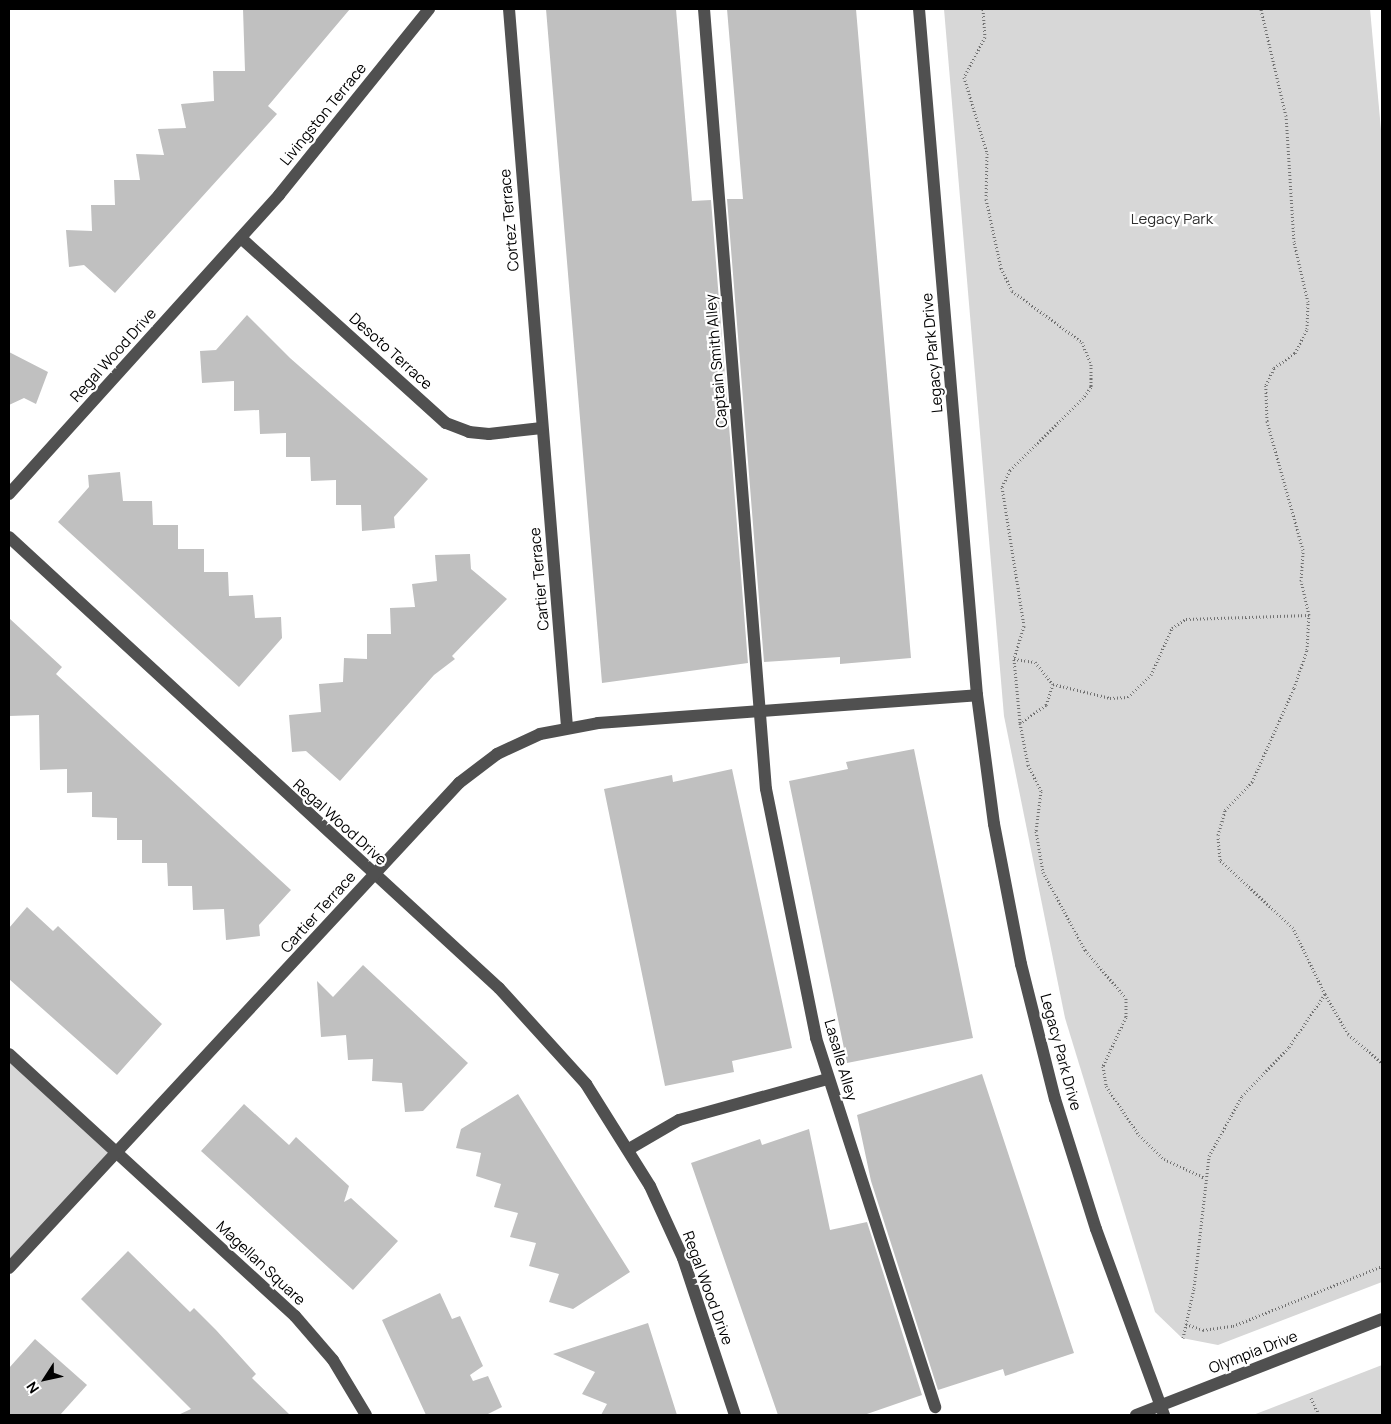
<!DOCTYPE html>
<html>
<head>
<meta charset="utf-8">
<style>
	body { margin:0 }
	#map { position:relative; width:1391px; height:1424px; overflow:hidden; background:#fff; font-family:Manrope,sans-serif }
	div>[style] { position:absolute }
	.green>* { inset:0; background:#d7d7d7 }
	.building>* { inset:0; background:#c0c0c0 }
	.path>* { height:3px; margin-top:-1.5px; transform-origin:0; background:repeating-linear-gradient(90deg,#727272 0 1px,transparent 0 3.5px) }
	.minor>* { height:12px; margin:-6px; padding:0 6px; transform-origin:6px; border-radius:6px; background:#505050 }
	span { translate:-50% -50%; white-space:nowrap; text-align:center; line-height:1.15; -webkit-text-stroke:4.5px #fff; paint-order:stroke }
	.street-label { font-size:15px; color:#000 }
	.park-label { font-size:15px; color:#2e2e2e }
	.frame { position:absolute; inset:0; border:10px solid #000; pointer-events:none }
	.north { position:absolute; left:20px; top:1354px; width:50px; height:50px; -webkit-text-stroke:4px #fff; paint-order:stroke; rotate:235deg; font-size:14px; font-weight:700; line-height:20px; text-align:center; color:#000 }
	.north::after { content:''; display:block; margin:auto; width:18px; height:22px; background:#000; clip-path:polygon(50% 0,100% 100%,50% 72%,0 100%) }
</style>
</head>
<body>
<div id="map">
	<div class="green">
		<div style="clip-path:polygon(944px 9px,1370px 9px,1382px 141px,1382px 1282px,1218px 1345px,1182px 1338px,1155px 1312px,1065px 1018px,1004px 716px)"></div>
		<div style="clip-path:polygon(9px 1054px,115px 1151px,9px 1268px)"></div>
		<div style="clip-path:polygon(1382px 1365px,1382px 1415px,1253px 1415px)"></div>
	</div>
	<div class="building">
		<div style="clip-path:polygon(243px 9px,350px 9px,268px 106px,277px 114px,115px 293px,84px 265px,69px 267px,66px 230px,92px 231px,91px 205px,115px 205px,114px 180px,140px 180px,136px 154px,164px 155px,158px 129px,186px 128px,181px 104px,214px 101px,213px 71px,245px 71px)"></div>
		<div style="clip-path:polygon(546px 9px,676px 9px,692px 201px,711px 200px,748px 663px,602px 683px)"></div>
		<div style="clip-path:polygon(727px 9px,856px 9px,911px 658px,840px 664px,840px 657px,764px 662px,727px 199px,743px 199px)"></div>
		<div style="clip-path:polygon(247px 315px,290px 358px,428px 479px,394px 517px,395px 528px,362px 531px,361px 505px,336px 505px,336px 480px,311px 481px,310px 457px,286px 457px,286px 433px,260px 434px,259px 410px,234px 411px,234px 381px,202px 383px,200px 351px,216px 350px)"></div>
		<div style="clip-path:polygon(9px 352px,48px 372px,36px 404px,24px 398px,9px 405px)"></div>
		<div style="clip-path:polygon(120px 472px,123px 501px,152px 501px,153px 525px,178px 525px,178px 549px,204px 549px,204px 572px,228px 572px,229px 596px,253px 595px,255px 618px,281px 617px,282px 638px,239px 687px,58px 522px,89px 487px,88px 475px)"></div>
		<div style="clip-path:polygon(470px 554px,471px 569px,507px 599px,452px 656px,455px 659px,434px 675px,340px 781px,306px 751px,292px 752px,289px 715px,321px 712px,319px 684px,343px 682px,344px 658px,367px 659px,367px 634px,391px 634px,390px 608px,415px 607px,412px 584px,437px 581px,435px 555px)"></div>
		<div style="clip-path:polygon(9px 618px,62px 667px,56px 674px,291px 890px,259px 925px,260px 936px,226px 940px,224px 909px,193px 910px,192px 886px,168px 886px,167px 863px,142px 863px,142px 840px,117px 840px,117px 818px,92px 817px,92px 792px,67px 793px,67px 769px,40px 770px,39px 715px,9px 716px)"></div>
		<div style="clip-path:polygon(914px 749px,973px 1038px,847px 1063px,789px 781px,848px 769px,846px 762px)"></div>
		<div style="clip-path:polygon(732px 769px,792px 1048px,732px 1061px,734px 1072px,665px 1086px,604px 789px,672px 775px,673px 782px)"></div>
		<div style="clip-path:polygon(27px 907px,53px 931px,58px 926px,162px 1024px,117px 1075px,9px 979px,9px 928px)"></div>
		<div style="clip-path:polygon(363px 965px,468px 1063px,423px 1111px,405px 1112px,402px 1083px,372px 1081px,373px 1059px,348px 1060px,346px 1035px,321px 1037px,317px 981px,333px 997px)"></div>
		<div style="clip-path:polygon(982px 1074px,1074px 1353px,1005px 1376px,1003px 1369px,938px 1390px,871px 1181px,857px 1115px)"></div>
		<div style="clip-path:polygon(518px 1094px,630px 1272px,573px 1309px,549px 1302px,559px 1274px,529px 1266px,536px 1243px,510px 1237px,518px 1213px,494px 1207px,501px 1184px,476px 1176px,481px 1153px,456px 1148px,461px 1129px)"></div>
		<div style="clip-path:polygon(244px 1104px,289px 1145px,296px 1137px,349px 1186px,344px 1202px,351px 1198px,398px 1241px,353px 1290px,201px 1151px)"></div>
		<div style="clip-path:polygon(809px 1129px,830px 1230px,867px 1222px,922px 1395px,864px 1415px,778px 1415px,691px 1163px,760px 1139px,762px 1145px)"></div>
		<div style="clip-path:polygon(128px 1251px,190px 1312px,194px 1308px,216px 1330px,256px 1374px,252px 1378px,290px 1415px,178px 1415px,191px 1409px,81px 1299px)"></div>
		<div style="clip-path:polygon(440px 1293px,452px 1319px,460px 1316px,483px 1366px,470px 1375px,473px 1381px,488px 1376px,502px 1407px,486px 1415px,426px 1415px,382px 1320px)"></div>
		<div style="clip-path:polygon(648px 1323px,677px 1415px,601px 1415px,607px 1404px,582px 1394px,595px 1372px,553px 1354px)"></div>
		<div style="clip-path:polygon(35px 1339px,87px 1385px,60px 1415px,9px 1415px,9px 1368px)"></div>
	</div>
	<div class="path">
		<div style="left:983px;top:9px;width:28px;rotate:86deg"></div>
		<div style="left:985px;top:37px;width:45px;rotate:117.7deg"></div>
		<div style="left:964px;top:77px;width:79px;rotate:73.2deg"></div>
		<div style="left:987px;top:153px;width:46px;rotate:91.2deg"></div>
		<div style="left:986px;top:199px;width:71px;rotate:77.7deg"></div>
		<div style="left:1001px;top:268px;width:25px;rotate:64deg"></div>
		<div style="left:1012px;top:291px;width:87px;rotate:36.1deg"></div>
		<div style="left:1082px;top:342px;width:24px;rotate:68deg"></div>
		<div style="left:1091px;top:364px;width:23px;rotate:90deg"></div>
		<div style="left:1091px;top:387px;width:14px;rotate:126deg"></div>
		<div style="left:1083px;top:398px;width:103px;rotate:135.4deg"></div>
		<div style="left:1010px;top:470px;width:19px;rotate:115deg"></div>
		<div style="left:1002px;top:487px;width:141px;rotate:81deg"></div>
		<div style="left:1024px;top:626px;width:34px;rotate:107deg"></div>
		<div style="left:1014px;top:659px;width:64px;rotate:84.6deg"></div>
		<div style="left:1020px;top:723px;width:43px;rotate:79.2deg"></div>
		<div style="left:1028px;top:765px;width:29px;rotate:63deg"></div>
		<div style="left:1041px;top:791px;width:40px;rotate:97.1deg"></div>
		<div style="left:1036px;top:831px;width:42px;rotate:80.3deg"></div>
		<div style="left:1043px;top:872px;width:89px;rotate:61.7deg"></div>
		<div style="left:1085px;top:950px;width:63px;rotate:49.5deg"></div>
		<div style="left:1126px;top:998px;width:19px;rotate:90deg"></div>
		<div style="left:1126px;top:1017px;width:54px;rotate:115.1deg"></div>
		<div style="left:1103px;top:1066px;width:20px;rotate:81deg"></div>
		<div style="left:1106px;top:1086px;width:59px;rotate:56deg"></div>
		<div style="left:1139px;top:1135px;width:35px;rotate:44deg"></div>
		<div style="left:1164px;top:1159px;width:45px;rotate:24.9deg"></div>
		<div style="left:1014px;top:659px;width:21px;rotate:8deg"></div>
		<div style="left:1035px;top:662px;width:28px;rotate:51deg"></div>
		<div style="left:1053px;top:684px;width:22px;rotate:108deg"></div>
		<div style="left:1046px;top:705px;width:32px;rotate:145deg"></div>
		<div style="left:1053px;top:684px;width:59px;rotate:13.8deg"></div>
		<div style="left:1110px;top:698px;width:18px;rotate:-3deg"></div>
		<div style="left:1128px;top:697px;width:32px;rotate:-44deg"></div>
		<div style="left:1151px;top:675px;width:51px;rotate:-65.9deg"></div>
		<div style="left:1172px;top:628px;width:17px;rotate:-33deg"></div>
		<div style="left:1186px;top:619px;width:123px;rotate:-1.9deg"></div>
		<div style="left:1325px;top:994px;width:46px;rotate:60.1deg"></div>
		<div style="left:1348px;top:1034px;width:45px;rotate:40.5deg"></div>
		<div style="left:1186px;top:1324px;width:18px;rotate:19deg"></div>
		<div style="left:1203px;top:1330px;width:30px;rotate:-8deg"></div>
		<div style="left:1233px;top:1326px;width:161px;rotate:-21.9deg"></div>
		<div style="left:1183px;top:1338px;width:51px;rotate:-77.6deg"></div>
		<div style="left:1194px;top:1288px;width:133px;rotate:-83.5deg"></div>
		<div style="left:1209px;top:1156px;width:68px;rotate:-61.2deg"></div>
		<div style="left:1242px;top:1096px;width:68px;rotate:-46.2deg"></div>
		<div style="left:1289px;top:1047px;width:64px;rotate:-55.8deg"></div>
		<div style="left:1325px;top:994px;width:73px;rotate:-115.9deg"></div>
		<div style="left:1293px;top:928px;width:100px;rotate:-137deg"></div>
		<div style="left:1220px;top:860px;width:25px;rotate:-95deg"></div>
		<div style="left:1218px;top:835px;width:26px;rotate:-74deg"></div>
		<div style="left:1225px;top:810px;width:39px;rotate:-46deg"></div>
		<div style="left:1252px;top:782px;width:103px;rotate:-65.9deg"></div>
		<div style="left:1294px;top:688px;width:40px;rotate:-71.1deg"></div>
		<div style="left:1307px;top:650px;width:35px;rotate:-87deg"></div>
		<div style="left:1309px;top:615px;width:35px;rotate:-103deg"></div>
		<div style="left:1301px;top:581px;width:31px;rotate:-86deg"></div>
		<div style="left:1303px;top:550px;width:134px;rotate:-105.6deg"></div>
		<div style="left:1267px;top:421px;width:36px;rotate:-92deg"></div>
		<div style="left:1266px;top:385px;width:19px;rotate:-65deg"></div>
		<div style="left:1274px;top:368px;width:26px;rotate:-36deg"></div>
		<div style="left:1295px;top:353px;width:27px;rotate:-63deg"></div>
		<div style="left:1307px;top:329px;width:27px;rotate:-88deg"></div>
		<div style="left:1308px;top:302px;width:62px;rotate:-103.1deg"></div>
		<div style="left:1294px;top:242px;width:126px;rotate:-93.6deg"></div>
		<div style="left:1286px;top:116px;width:110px;rotate:-103.2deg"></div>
		<div style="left:1311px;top:1398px;width:19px;rotate:65deg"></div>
	</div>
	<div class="minor">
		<div style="left:509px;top:9px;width:720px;rotate:85.38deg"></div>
		<div style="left:704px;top:9px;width:782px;rotate:85.46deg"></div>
		<div style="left:766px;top:789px;width:254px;rotate:78.6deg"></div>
		<div style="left:816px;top:1038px;width:388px;rotate:72.1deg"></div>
		<div style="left:919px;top:9px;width:688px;rotate:85.17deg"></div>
		<div style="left:977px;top:695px;width:130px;rotate:82.5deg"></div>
		<div style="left:994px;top:824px;width:143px;rotate:79.1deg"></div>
		<div style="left:1021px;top:964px;width:139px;rotate:75.9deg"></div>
		<div style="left:1055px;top:1099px;width:136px;rotate:72.5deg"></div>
		<div style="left:1096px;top:1229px;width:198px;rotate:69.9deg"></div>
		<div style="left:241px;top:238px;width:276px;rotate:42.1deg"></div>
		<div style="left:446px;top:423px;width:25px;rotate:21deg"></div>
		<div style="left:469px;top:432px;width:20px;rotate:6deg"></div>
		<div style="left:489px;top:434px;width:53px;rotate:-6.5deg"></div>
		<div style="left:9px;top:494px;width:403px;rotate:-47.9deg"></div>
		<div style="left:279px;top:195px;width:239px;rotate:-51.1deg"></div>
		<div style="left:9px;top:537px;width:666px;rotate:42.63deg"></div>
		<div style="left:499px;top:988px;width:130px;rotate:47.8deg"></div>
		<div style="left:586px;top:1084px;width:120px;rotate:57.9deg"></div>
		<div style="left:650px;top:1186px;width:79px;rotate:65.4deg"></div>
		<div style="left:683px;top:1258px;width:165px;rotate:71.7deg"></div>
		<div style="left:9px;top:1054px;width:388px;rotate:42.5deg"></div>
		<div style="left:295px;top:1316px;width:58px;rotate:49.2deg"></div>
		<div style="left:333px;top:1360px;width:64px;rotate:59deg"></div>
		<div style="left:629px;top:1149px;width:58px;rotate:-30.1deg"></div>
		<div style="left:679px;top:1120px;width:155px;rotate:-15.4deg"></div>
		<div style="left:9px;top:1268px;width:662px;rotate:-47.14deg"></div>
		<div style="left:459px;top:783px;width:48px;rotate:-37.3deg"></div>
		<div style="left:497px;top:754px;width:47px;rotate:-24.9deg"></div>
		<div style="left:540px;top:734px;width:59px;rotate:-10.7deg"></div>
		<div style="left:598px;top:723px;width:380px;rotate:-4.2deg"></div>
		<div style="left:1136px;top:1415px;width:264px;rotate:-21.3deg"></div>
	</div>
	<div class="street-label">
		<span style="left:323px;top:114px;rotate:-51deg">Livingston Terrace</span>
		<span style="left:509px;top:220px;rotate:-95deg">Cortez Terrace</span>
		<span style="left:391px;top:351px;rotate:42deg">Desoto Terrace</span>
		<span style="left:932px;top:353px;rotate:-95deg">Legacy Park Drive</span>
		<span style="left:113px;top:355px;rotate:-48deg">Regal Wood Drive</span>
		<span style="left:716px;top:361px;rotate:-95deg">Captain Smith Alley</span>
		<span style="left:539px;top:579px;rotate:-95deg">Cartier Terrace</span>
		<span style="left:340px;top:822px;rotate:42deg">Regal Wood Drive</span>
		<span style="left:318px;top:912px;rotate:-48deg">Cartier Terrace</span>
		<span style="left:1061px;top:1052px;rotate:75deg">Legacy Park Drive</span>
		<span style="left:841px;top:1060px;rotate:74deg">Lasalle Alley</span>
		<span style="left:261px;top:1263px;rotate:43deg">Magellan Square</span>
		<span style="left:708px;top:1288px;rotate:70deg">Regal Wood Drive</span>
		<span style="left:1253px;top:1352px;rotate:-21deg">Olympia Drive</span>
	</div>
	<div class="park-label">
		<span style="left:1172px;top:219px">Legacy Park</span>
	</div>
	<div class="frame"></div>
	<div class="north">N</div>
</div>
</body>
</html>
